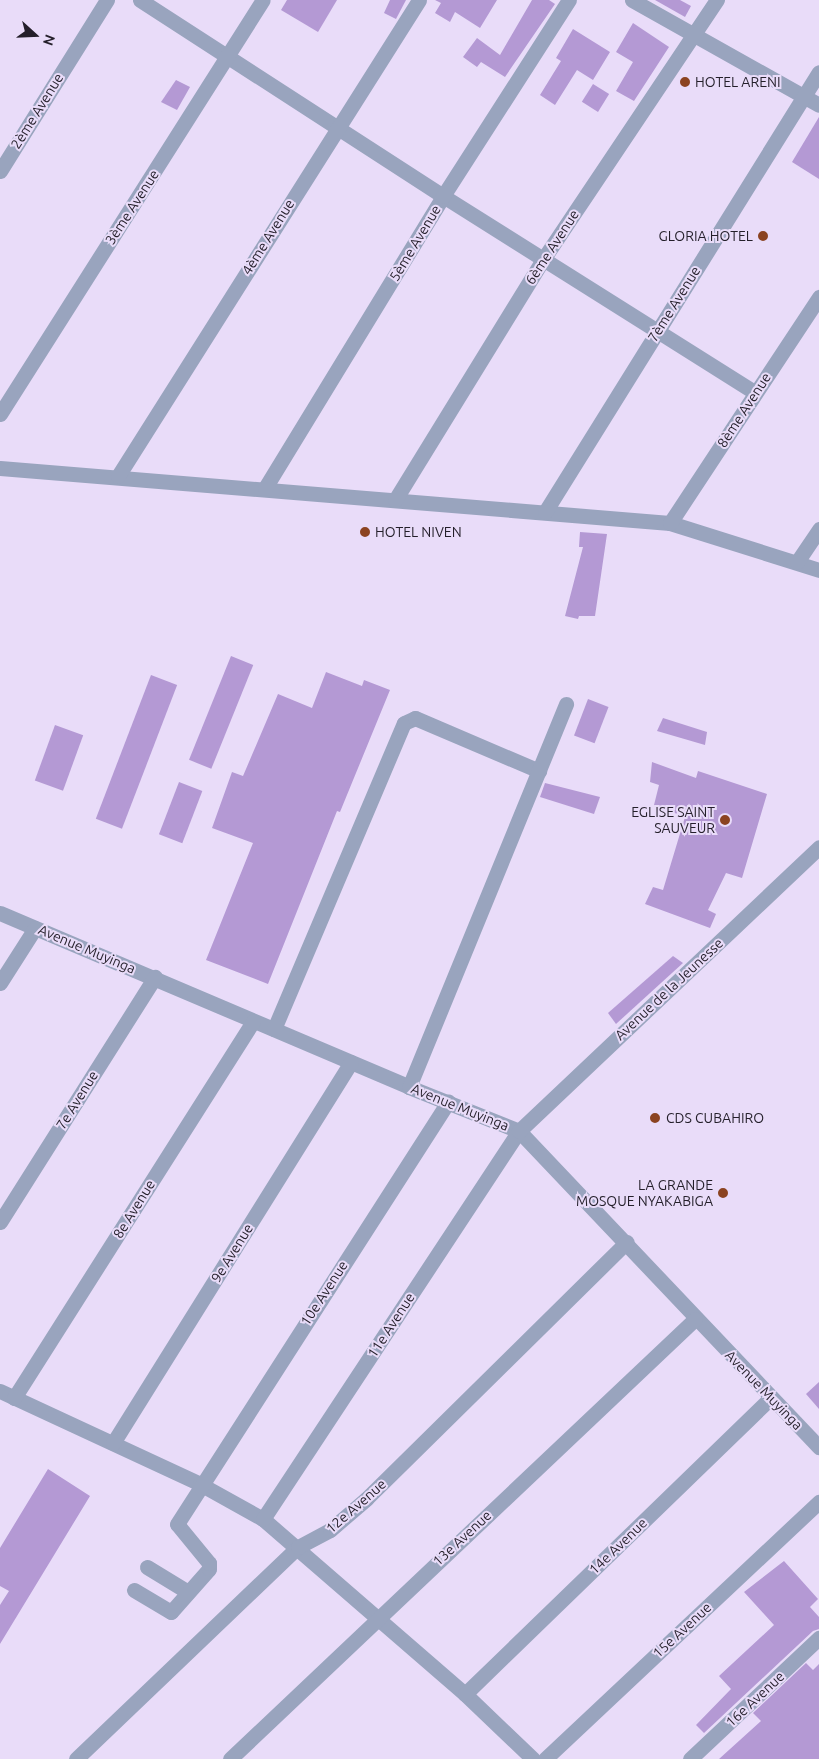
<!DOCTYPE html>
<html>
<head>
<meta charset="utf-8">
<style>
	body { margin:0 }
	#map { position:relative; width:819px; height:1759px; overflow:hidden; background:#e9dcf9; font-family:Ubuntu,sans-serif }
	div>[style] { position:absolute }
	.building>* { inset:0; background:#b499d4; transform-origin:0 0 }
	.minor>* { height:15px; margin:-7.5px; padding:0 7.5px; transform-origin:7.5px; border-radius:7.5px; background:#99a4be }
	.dots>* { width:14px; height:14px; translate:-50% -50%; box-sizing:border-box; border:2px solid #e9dcf9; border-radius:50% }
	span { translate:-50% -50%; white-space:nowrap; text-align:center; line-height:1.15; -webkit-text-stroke:4px #e9dcf9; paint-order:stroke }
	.poi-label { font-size:14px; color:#241f2a }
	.left { translate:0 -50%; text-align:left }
	.right { translate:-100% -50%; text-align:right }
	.street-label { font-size:14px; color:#241f2a }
	.north { position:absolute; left:10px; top:10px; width:50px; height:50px; -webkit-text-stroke:4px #e9dcf9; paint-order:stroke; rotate:110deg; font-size:14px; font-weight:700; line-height:20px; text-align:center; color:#241f2a }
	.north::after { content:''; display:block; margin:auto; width:18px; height:22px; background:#241f2a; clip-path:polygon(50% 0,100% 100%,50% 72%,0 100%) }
</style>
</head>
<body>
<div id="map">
	<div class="building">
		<div style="clip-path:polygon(287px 0,337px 0,318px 32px,281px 10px)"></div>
		<div style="clip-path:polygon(390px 0,406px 0,396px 19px,384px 13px)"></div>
		<div style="clip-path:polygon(435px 0,497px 0,480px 28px,455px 12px,450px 22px,435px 13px,441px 3px)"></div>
		<div style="clip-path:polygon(532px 0,549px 0,555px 4px,505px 77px,481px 62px,477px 67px,463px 57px,477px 38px,500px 55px)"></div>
		<div style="clip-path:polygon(655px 0,680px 0,691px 6px,685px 17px)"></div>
		<div style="clip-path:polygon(633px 23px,669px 47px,634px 101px,616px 91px,633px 62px,616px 52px)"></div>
		<div style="clip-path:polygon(573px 29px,610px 52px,593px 80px,577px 70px,555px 105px,540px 95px,561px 61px,556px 58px)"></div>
		<div style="clip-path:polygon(176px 80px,190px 87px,177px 110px,161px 102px)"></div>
		<div style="left:593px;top:84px;width:19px;height:21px;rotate:32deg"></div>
		<div style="clip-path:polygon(819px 117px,819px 179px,792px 162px)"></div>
		<div style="clip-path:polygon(580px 532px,607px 534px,595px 616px,579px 616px,578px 619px,565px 616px,583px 547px,579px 547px)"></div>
		<div style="left:231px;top:656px;width:24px;height:112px;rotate:22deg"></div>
		<div style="clip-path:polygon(326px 672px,362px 686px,364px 680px,390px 690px,340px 812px,337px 811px,268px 984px,206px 960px,253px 843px,212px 828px,232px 772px,243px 776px,278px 694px,312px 708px)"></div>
		<div style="left:151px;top:675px;width:28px;height:154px;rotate:21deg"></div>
		<div style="left:588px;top:699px;width:22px;height:39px;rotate:21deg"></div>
		<div style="clip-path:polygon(663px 718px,707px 732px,705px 745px,657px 731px)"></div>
		<div style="left:55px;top:725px;width:30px;height:59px;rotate:20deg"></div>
		<div style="clip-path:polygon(652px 762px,696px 778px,698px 771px,767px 794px,742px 878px,726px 873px,708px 910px,716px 914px,710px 928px,645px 904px,653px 887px,663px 890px,685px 817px,654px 805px,659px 785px,650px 782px)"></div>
		<div style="left:179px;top:782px;width:25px;height:56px;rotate:21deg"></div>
		<div style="clip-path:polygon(545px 783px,600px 797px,594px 814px,540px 797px)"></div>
		<div style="clip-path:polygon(673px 956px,683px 963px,616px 1024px,608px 1013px)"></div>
		<div style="clip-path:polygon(819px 1382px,819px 1409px,806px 1394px)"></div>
		<div style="clip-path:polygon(48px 1469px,90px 1496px,0 1644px,0 1605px,9px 1591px,0 1586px,0 1548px)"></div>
		<div style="clip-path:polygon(784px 1561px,818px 1599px,810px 1607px,819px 1617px,819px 1629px,813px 1631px,704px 1733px,696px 1725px,731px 1689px,719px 1676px,774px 1625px,744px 1592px)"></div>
		<div style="clip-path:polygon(806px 1663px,813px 1670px,819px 1664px,819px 1759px,719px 1759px,761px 1721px,753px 1713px)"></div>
	</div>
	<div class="minor">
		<div style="left:140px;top:0;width:361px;rotate:32.9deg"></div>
		<div style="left:443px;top:196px;width:368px;rotate:32.2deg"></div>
		<div style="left:632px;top:0;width:214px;rotate:29.3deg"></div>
		<div style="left:0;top:171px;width:202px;rotate:-58deg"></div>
		<div style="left:0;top:414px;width:490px;rotate:-57.6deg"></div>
		<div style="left:0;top:468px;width:672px;rotate:4.69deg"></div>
		<div style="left:670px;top:523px;width:156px;rotate:17.5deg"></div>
		<div style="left:118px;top:476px;width:563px;rotate:-57.69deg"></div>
		<div style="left:265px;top:488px;width:342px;rotate:-58.6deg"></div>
		<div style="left:443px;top:196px;width:233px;rotate:-57.3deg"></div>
		<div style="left:395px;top:500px;width:284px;rotate:-58.4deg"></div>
		<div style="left:544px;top:258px;width:311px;rotate:-56.2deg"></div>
		<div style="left:545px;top:512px;width:518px;rotate:-58.09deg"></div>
		<div style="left:670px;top:523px;width:271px;rotate:-56.6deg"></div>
		<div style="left:797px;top:562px;width:40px;rotate:-56deg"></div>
		<div style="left:0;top:913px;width:444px;rotate:23deg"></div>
		<div style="left:409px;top:1087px;width:118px;rotate:21.8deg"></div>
		<div style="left:519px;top:1131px;width:436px;rotate:46.5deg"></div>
		<div style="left:0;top:983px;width:65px;rotate:-57.5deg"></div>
		<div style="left:274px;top:1029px;width:332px;rotate:-67deg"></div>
		<div style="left:404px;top:723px;width:12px;rotate:-24deg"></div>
		<div style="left:415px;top:718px;width:135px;rotate:23.1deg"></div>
		<div style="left:409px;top:1087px;width:414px;rotate:-67.7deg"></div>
		<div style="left:0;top:1222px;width:290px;rotate:-57.7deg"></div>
		<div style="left:0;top:1391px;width:221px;rotate:24.9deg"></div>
		<div style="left:200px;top:1484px;width:72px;rotate:29.1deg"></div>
		<div style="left:263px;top:1519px;width:267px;rotate:40.9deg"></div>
		<div style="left:465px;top:1694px;width:94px;rotate:43.7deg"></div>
		<div style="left:14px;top:1398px;width:446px;rotate:-57.6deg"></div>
		<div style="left:113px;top:1443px;width:449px;rotate:-58deg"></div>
		<div style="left:263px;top:1519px;width:465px;rotate:-56.6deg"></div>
		<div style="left:519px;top:1131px;width:413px;rotate:-43.4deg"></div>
		<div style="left:147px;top:1567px;width:48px;rotate:31.4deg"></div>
		<div style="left:134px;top:1590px;width:43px;rotate:30.7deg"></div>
		<div style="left:171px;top:1612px;width:57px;rotate:-48.5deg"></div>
		<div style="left:209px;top:1569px;width:6px;rotate:-90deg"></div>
		<div style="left:209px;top:1563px;width:50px;rotate:-129.4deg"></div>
		<div style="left:177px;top:1524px;width:502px;rotate:-57.29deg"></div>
		<div style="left:465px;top:1694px;width:426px;rotate:-44.1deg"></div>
		<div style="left:76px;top:1759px;width:307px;rotate:-43.7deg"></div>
		<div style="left:298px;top:1547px;width:36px;rotate:-28deg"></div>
		<div style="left:330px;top:1530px;width:48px;rotate:-40.7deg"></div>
		<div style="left:366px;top:1499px;width:366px;rotate:-44.6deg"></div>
		<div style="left:230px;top:1759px;width:640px;rotate:-43.42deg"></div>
		<div style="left:545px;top:1759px;width:376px;rotate:-43.2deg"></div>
		<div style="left:690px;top:1759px;width:177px;rotate:-43.2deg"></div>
	</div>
	<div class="dots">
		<div style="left:685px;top:82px;background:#8b4321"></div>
		<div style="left:763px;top:236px;background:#8b4321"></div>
		<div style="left:365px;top:532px;background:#8b4321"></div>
		<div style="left:725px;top:820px;background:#8b4321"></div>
		<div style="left:655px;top:1118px;background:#8b4321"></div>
		<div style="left:723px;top:1193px;background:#8b4321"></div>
	</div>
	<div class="poi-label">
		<span class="left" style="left:695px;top:82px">HOTEL ARENI</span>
		<span class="right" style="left:753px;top:236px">GLORIA HOTEL</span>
		<span class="left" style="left:375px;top:532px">HOTEL NIVEN</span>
		<span class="right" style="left:715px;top:820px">EGLISE SAINT<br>SAUVEUR</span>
		<span class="left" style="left:666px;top:1118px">CDS CUBAHIRO</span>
		<span class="right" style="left:713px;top:1193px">LA GRANDE<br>MOSQUE NYAKABIGA</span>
	</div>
	<div class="street-label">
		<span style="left:37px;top:111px;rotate:-58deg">2ème Avenue</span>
		<span style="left:132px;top:207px;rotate:-57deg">3ème Avenue</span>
		<span style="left:268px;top:237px;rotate:-58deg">4ème Avenue</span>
		<span style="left:415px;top:243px;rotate:-59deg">5ème Avenue</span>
		<span style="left:552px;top:247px;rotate:-57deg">6ème Avenue</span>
		<span style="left:674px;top:304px;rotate:-58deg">7ème Avenue</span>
		<span style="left:744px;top:410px;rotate:-57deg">8ème Avenue</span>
		<span style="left:87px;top:949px;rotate:23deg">Avenue Muyinga</span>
		<span style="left:669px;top:989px;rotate:-43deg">Avenue de la Jeunesse</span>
		<span style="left:77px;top:1100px;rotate:-58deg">7e Avenue</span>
		<span style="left:460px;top:1107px;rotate:22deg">Avenue Muyinga</span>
		<span style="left:134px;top:1209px;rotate:-58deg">8e Avenue</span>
		<span style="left:232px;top:1253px;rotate:-58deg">9e Avenue</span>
		<span style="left:324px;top:1293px;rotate:-57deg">10e Avenue</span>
		<span style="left:391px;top:1325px;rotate:-57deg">11e Avenue</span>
		<span style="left:764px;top:1390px;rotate:46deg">Avenue Muyinga</span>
		<span style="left:356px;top:1506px;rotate:-41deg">12e Avenue</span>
		<span style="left:462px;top:1538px;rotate:-43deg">13e Avenue</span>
		<span style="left:618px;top:1546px;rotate:-44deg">14e Avenue</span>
		<span style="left:682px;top:1630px;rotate:-43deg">15e Avenue</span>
		<span style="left:755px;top:1699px;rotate:-43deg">16e Avenue</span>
	</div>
	<div class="north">N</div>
</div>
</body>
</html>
